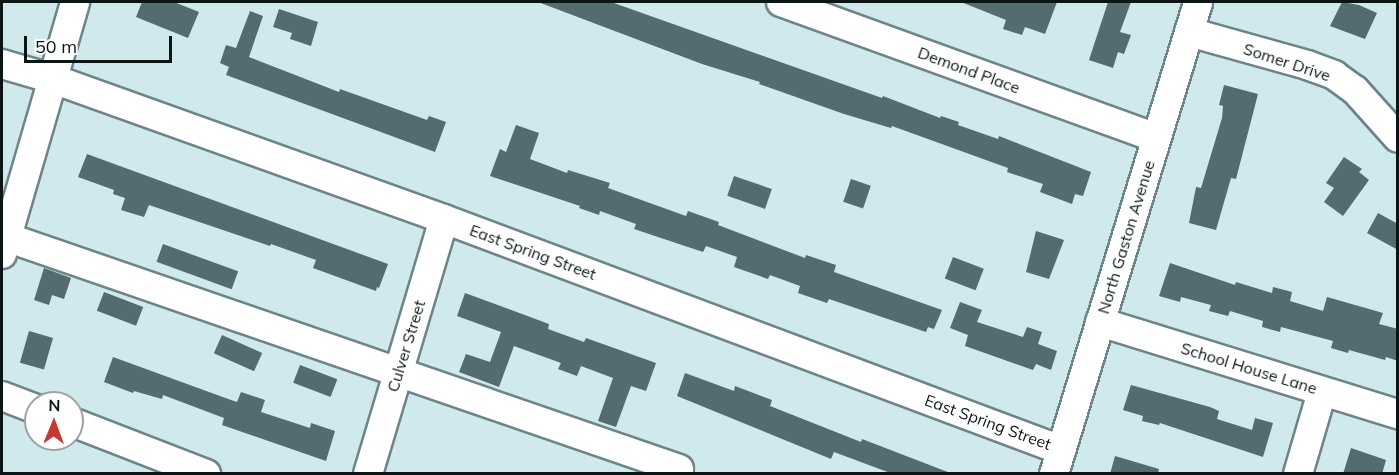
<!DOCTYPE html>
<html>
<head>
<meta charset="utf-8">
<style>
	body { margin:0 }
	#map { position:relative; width:1399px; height:475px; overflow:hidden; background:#cfe9ed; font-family:Mulish,sans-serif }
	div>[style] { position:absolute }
	.building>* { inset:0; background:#546b6f; transform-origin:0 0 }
	.roads { filter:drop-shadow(2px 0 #6d8488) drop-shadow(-2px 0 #6d8488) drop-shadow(0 2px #6d8488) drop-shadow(0 -2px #6d8488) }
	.minor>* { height:28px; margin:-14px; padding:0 14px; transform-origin:14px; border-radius:14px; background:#fff }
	span { translate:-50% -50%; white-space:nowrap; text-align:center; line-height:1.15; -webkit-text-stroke:4.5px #fff; paint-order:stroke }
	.street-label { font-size:16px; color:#0b1516 }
	.frame { position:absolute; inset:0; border:3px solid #0b1516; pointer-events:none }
	.north { position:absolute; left:24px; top:391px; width:60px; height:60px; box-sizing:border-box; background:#fff; border:2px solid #9da1a2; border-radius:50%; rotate:1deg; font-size:16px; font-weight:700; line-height:24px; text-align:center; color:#0b1516 }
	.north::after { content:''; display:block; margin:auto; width:21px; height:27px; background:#c63930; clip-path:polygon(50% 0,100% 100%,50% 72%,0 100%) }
	.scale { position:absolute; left:24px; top:36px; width:148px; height:27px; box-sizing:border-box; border:3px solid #0b1516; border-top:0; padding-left:8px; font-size:18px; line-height:21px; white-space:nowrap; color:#0b1516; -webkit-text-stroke:4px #fff; paint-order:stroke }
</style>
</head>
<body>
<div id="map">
	<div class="building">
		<div style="clip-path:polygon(142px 2px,174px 2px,199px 12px,188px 38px,136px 17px)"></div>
		<div style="clip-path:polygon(538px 2px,611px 2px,882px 98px,883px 96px,940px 118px,941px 116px,959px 122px,958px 125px,998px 139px,999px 136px,1091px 172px,1083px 196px,1075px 194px,1072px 204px,1040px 192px,1043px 184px,1007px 172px,1008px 168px,892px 126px,891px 128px,844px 114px,759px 84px,760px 82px,702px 64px)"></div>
		<div style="clip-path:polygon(961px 2px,1057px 2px,1045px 34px,1025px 27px,1022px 35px,1003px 29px,1006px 20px)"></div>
		<div style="clip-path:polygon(1108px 2px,1131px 2px,1120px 32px,1131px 35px,1124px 54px,1118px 52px,1113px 68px,1089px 60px)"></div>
		<div style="clip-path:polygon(1342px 2px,1359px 5px,1377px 13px,1365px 39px,1330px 26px)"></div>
		<div style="clip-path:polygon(279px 9px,318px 22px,311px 46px,290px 39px,292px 33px,273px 27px)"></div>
		<div style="clip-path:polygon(250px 11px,263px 16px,249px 57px,339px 92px,340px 89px,427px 120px,429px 116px,446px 122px,435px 152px,226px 75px,229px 67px,220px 63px,226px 45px,236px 48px)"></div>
		<div style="clip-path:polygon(1224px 85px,1258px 94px,1236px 179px,1231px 178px,1216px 230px,1189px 223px,1196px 187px,1201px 188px,1222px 118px,1223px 106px,1219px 105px)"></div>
		<div style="clip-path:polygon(516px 125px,539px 133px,530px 159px,567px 173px,568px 170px,610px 183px,608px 188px,686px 216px,688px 211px,719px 222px,718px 225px,805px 258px,806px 255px,836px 265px,834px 272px,942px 310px,934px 329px,928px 327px,926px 332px,829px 299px,827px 303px,798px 293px,800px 286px,770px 275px,768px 279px,734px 267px,737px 257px,706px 246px,703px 252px,634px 229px,636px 224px,600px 211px,599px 215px,579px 208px,580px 206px,490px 176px,500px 149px,506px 152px)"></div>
		<div style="clip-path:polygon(87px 154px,377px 260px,388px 264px,379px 288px,377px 287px,376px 291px,313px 268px,316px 260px,271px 244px,270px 246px,149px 205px,144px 217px,121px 210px,125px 198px,113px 194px,114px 190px,78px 177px)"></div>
		<div style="clip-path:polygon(1344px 157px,1362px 169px,1359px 172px,1369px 180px,1343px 216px,1324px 202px,1334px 188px,1326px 183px)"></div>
		<div style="left:734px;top:176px;width:40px;height:21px;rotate:19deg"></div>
		<div style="left:851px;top:179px;width:21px;height:24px;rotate:19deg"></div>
		<div style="clip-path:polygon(1378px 213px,1398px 224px,1398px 250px,1367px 233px)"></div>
		<div style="clip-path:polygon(1036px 231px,1064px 240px,1049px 279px,1026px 272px)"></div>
		<div style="left:163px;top:244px;width:80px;height:19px;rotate:20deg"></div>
		<div style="left:953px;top:257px;width:33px;height:23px;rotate:21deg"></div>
		<div style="clip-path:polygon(1170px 263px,1235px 285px,1236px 282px,1272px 293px,1273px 287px,1292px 292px,1290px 301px,1323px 311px,1327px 297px,1383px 313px,1379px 324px,1398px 329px,1398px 361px,1386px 357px,1385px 360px,1349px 350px,1348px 353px,1331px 348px,1333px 341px,1281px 327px,1280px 332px,1262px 327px,1263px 321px,1230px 311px,1228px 316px,1209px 311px,1211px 305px,1181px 297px,1180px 302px,1159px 296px)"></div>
		<div style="clip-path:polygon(44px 268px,71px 278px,64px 299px,52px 295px,49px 305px,34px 300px)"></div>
		<div style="left:104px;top:292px;width:42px;height:20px;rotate:21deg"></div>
		<div style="clip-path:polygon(465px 293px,549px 324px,548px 329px,584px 342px,586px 338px,656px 363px,646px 391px,631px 386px,616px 427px,598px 421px,613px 378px,581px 366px,577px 376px,558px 369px,561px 363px,514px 346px,499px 387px,459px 372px,466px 354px,490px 362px,501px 332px,457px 316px)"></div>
		<div style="clip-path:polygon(960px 302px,982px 310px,977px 322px,1023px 337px,1027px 327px,1042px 332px,1038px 344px,1057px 351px,1051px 370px,1036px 364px,1033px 370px,965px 346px,968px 335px,950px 328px)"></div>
		<div style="left:29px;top:331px;width:25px;height:33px;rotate:16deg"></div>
		<div style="left:222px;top:335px;width:44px;height:20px;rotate:24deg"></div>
		<div style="clip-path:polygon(113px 357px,231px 400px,237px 402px,241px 392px,265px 400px,261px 412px,310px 428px,311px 423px,335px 431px,326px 461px,222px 425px,224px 418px,163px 395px,162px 399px,134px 391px,133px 393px,104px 382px)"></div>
		<div style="left:300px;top:365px;width:40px;height:19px;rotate:21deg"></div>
		<div style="clip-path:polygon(685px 373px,734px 391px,735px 386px,772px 400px,770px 406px,861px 442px,862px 439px,953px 474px,893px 474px,834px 452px,831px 459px,677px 396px)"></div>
		<div style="clip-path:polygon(1131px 385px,1210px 407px,1219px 411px,1217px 419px,1252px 430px,1255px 418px,1273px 423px,1263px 457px,1160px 423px,1159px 425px,1142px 421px,1143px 416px,1123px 410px)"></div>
		<div style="clip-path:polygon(1351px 448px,1386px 460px,1382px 474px,1343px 474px)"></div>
		<div style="clip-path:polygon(1115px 456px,1159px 469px,1158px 474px,1110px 474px)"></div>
	</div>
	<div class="roads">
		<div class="minor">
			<div style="left:781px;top:2px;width:399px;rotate:19.9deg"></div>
			<div style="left:1189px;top:32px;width:123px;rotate:15.6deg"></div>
			<div style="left:1307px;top:65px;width:29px;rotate:20deg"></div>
			<div style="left:1334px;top:75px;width:26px;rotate:36deg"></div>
			<div style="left:1355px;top:90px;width:64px;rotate:48.1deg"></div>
			<div style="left:2px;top:64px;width:53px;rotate:16.4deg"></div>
			<div style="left:53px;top:79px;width:415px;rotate:19.7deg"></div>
			<div style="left:444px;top:219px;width:659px;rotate:20.53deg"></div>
			<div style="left:6px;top:237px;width:712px;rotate:19.02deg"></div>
			<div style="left:2px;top:254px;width:262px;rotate:-73.8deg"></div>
			<div style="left:1100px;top:322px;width:312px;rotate:17.2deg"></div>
			<div style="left:2px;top:396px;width:36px;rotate:21deg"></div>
			<div style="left:72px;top:422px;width:144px;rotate:21.2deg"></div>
			<div style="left:368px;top:474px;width:266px;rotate:-73.4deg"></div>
			<div style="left:1054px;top:474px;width:493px;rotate:-73deg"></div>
			<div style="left:1298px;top:474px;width:85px;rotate:-73.7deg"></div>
		</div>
	</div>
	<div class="street-label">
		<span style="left:1287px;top:62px;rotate:18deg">Somer Drive</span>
		<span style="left:969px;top:70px;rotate:20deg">Demond Place</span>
		<span style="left:1126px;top:237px;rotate:-73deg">North Gaston Avenue</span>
		<span style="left:533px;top:252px;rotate:20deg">East Spring Street</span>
		<span style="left:406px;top:346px;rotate:-73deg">Culver Street</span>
		<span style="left:1249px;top:368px;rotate:17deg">School House Lane</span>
		<span style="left:988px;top:422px;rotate:20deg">East Spring Street</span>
	</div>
	<div class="frame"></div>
	<div class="north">N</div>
	<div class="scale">50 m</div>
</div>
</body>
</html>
